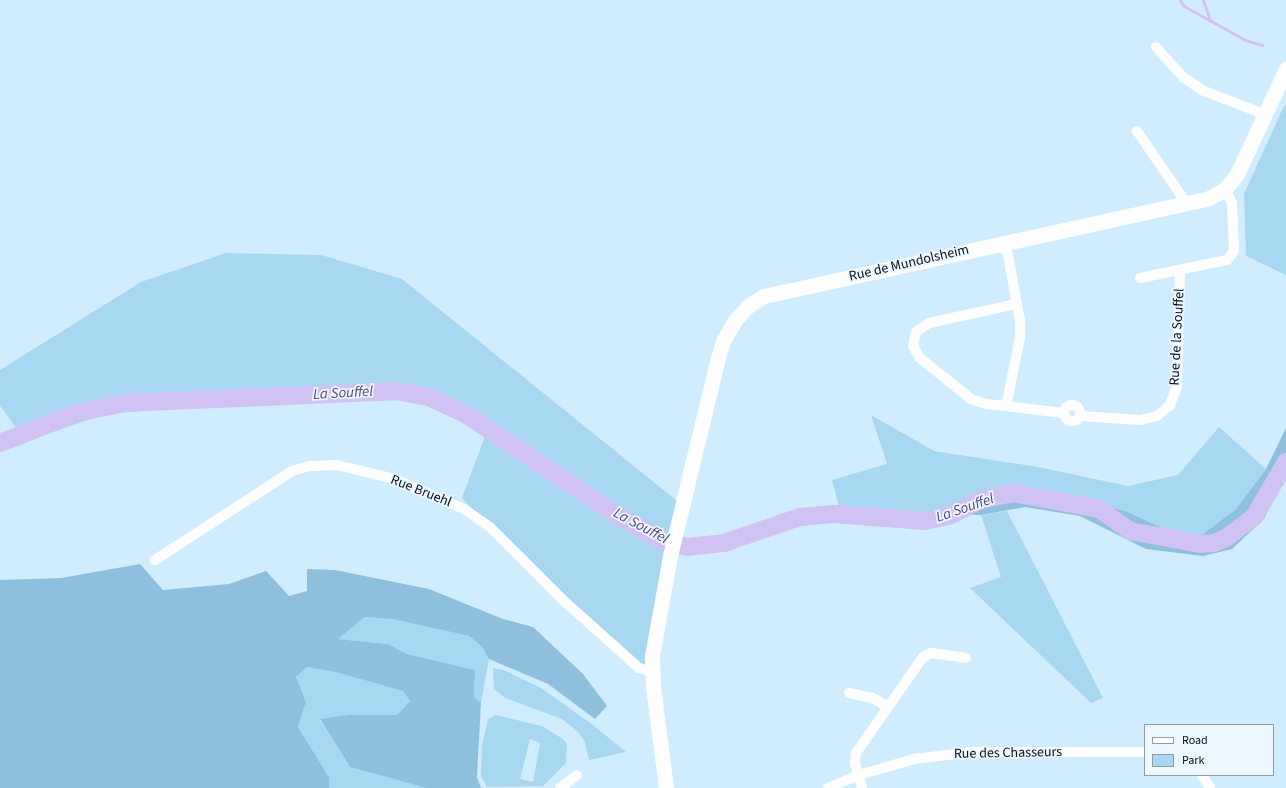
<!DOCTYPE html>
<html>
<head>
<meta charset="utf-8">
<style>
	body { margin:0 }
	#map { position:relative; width:1286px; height:788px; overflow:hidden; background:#d0edff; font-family:"Source Sans 3",sans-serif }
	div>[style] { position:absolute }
	.green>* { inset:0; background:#a8d7f2 }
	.forest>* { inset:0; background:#8ec0de }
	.stream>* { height:3px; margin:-1.5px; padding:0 1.5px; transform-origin:1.5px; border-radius:1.5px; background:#d0c2f2 }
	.river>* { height:18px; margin:-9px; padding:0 9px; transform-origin:9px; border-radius:9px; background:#d0c2f2 }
	.street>* { height:10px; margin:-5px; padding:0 5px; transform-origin:5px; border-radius:5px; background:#fff }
	.street>.ring { margin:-5px; padding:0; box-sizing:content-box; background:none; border:10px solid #fff; border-radius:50% }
	.secondary>* { height:15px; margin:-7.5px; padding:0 7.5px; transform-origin:7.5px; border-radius:7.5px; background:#fff }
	span { translate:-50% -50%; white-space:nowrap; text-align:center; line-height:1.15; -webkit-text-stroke:3.5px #ecf7ff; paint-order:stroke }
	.street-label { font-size:14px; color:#071117 }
	.water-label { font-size:15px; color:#5a4581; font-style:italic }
	.legend { position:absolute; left:1144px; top:724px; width:130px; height:52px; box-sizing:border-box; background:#ecf7ff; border:1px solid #909ba2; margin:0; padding:5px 7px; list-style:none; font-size:12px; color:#071117 }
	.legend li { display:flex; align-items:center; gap:8px; height:20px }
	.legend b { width:20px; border:1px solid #909ba2 }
</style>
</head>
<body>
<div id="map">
	<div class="green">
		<div style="clip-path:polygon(1284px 106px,1286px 106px,1286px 275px,1246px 256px,1244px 194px)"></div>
		<div style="clip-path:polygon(226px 253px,321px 255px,402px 279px,687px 509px,654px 671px,607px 645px,524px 565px,462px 498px,486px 434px,403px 390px,105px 414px,26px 441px,0 406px,0 370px,141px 282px)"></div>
		<div style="clip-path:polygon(871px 415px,934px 451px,1038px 467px,1128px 486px,1178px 475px,1219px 427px,1266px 469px,1236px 509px,1199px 537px,1171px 532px,1128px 512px,1071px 497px,1011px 486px,970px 495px,952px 514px,892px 516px,840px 510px,832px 480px,887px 464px)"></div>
		<div style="clip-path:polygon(1007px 511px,1103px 698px,1091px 703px,970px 588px,1001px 577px,981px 515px)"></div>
		<div style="clip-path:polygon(365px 617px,392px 619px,469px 636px,482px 647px,489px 659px,481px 703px,474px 697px,475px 670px,407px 654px,388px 644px,338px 639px)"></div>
		<div style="clip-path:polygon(307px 667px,335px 672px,403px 691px,410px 701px,397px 715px,348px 715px,320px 720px,350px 767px,426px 788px,329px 788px,329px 777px,298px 727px,306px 702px,296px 677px)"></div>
		<div style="clip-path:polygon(493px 668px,504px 670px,541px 688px,593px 725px,626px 752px,589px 760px,585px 742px,578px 732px,562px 719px,505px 698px,494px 689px)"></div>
		<div style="clip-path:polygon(evenodd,495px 715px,542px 726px,563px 739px,567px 744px,566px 763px,543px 786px,487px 787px,481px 776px,482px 746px,488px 719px,495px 715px,530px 739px,540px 743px,533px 782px,520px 779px,530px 739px)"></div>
	</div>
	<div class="forest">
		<div style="clip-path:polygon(1286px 428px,1286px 472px,1264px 519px,1232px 549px,1203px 556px,1146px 549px,1080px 516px,1025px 507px,981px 515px,952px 514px,970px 495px,1011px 486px,1071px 497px,1128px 512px,1171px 532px,1199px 537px,1236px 509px,1266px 469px)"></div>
		<div style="clip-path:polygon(140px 564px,163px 590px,229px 584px,266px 571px,289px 596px,307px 591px,307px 569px,335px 570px,429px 589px,503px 619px,533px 627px,583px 674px,607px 706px,595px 719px,548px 684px,489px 659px,482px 647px,469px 636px,392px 619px,365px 617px,338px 639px,388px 644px,407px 654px,475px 670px,474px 697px,481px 703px,477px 777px,481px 788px,426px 788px,350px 767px,320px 719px,348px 715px,397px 715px,410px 701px,403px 691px,335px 672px,307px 667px,296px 677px,306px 702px,298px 727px,329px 777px,329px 788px,0 788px,0 580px,61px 578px)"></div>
	</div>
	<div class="stream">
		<div style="left:1180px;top:0;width:7px;rotate:56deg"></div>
		<div style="left:1184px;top:6px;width:70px;rotate:29.1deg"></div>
		<div style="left:1245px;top:40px;width:18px;rotate:16deg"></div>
		<div style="left:1203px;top:0;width:21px;rotate:71deg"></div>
	</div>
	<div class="river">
		<div style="left:0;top:443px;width:83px;rotate:-21.3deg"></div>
		<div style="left:77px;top:413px;width:49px;rotate:-11.8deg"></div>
		<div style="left:125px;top:403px;width:270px;rotate:-2.5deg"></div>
		<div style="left:395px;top:391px;width:35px;rotate:10deg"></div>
		<div style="left:429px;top:397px;width:42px;rotate:25.3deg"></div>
		<div style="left:467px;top:415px;width:180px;rotate:33.7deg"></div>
		<div style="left:617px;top:515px;width:53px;rotate:29.5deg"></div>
		<div style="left:663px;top:541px;width:25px;rotate:14deg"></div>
		<div style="left:687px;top:547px;width:37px;rotate:-6deg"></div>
		<div style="left:724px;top:543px;width:80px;rotate:-18.9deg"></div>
		<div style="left:800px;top:517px;width:34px;rotate:-5deg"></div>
		<div style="left:834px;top:514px;width:91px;rotate:4.4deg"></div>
		<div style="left:925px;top:521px;width:27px;rotate:-13deg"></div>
		<div style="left:951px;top:515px;width:33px;rotate:-27deg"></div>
		<div style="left:980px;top:500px;width:34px;rotate:-12deg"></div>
		<div style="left:1013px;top:493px;width:87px;rotate:10.5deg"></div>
		<div style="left:1099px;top:509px;width:38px;rotate:35deg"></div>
		<div style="left:1130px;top:531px;width:71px;rotate:10.5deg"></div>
		<div style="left:1200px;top:544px;width:14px;rotate:-4deg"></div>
		<div style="left:1214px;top:543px;width:13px;rotate:-23deg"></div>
		<div style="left:1226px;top:538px;width:35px;rotate:-37deg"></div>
		<div style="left:1254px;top:517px;width:64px;rotate:-59.8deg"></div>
	</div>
	<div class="street">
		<div style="left:1156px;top:47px;width:40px;rotate:48deg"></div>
		<div style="left:1183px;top:77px;width:25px;rotate:34deg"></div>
		<div style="left:1204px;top:91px;width:64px;rotate:21deg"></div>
		<div style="left:1137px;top:131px;width:88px;rotate:55.6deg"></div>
		<div style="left:1003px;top:245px;width:11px;rotate:63deg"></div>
		<div style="left:1008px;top:255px;width:67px;rotate:79.7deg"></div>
		<div style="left:1020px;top:321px;width:17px;rotate:90deg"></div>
		<div style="left:1020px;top:338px;width:69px;rotate:101.6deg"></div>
		<div style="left:1006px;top:406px;width:58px;rotate:6.9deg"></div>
		<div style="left:1140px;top:278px;width:89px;rotate:-11.7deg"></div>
		<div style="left:1227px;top:260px;width:11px;rotate:-52deg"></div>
		<div style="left:1234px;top:251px;width:48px;rotate:-92.4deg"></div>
		<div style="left:1232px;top:203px;width:16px;rotate:-117deg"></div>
		<div class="ring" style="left:1064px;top:405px;width:6px;height:6px"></div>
		<div style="left:1006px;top:406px;width:20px;rotate:-174deg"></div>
		<div style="left:986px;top:404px;width:16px;rotate:-162deg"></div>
		<div style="left:971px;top:399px;width:65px;rotate:-141.2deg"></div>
		<div style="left:920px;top:358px;width:14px;rotate:-120deg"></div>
		<div style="left:913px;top:346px;width:14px;rotate:-78deg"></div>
		<div style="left:916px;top:332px;width:16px;rotate:-35deg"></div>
		<div style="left:929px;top:323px;width:90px;rotate:-12.2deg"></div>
		<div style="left:1081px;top:416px;width:59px;rotate:3.9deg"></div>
		<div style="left:1140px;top:420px;width:17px;rotate:-13deg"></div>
		<div style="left:1157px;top:416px;width:17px;rotate:-40deg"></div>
		<div style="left:1170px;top:405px;width:19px;rotate:-69deg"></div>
		<div style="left:1177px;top:387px;width:117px;rotate:-88.5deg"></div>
		<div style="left:155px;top:560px;width:163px;rotate:-33deg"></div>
		<div style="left:292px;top:471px;width:19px;rotate:-16deg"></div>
		<div style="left:310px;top:466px;width:27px;rotate:-2deg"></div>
		<div style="left:337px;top:465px;width:60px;rotate:13.6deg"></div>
		<div style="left:395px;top:479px;width:75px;rotate:23.5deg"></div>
		<div style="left:464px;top:509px;width:33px;rotate:35deg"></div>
		<div style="left:491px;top:528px;width:102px;rotate:45deg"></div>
		<div style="left:563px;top:600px;width:102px;rotate:41.8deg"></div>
		<div style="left:639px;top:668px;width:14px;rotate:17deg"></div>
		<div style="left:849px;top:693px;width:24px;rotate:12deg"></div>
		<div style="left:872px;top:698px;width:17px;rotate:28deg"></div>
		<div style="left:1202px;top:775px;width:15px;rotate:58deg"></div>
		<div style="left:560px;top:788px;width:21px;rotate:-37deg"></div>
		<div style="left:828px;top:788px;width:34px;rotate:-23deg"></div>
		<div style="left:859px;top:775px;width:57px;rotate:-16.2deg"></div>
		<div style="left:914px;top:759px;width:58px;rotate:-6.9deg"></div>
		<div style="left:972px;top:752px;width:173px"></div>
		<div style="left:862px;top:788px;width:26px;rotate:-106deg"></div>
		<div style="left:855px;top:763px;width:10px;rotate:-84deg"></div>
		<div style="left:856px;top:753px;width:117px;rotate:-55.1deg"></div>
		<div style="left:923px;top:657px;width:9px;rotate:-27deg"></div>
		<div style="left:931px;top:653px;width:35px;rotate:8deg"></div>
	</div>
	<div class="secondary">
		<div style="left:666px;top:788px;width:102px;rotate:-97.3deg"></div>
		<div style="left:653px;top:687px;width:31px;rotate:-92deg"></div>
		<div style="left:652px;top:656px;width:102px;rotate:-79.8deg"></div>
		<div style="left:670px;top:556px;width:201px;rotate:-76.4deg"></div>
		<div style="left:717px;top:361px;width:21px;rotate:-73deg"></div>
		<div style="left:723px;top:341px;width:24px;rotate:-60deg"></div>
		<div style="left:735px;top:320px;width:21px;rotate:-47deg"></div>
		<div style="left:749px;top:305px;width:17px;rotate:-31deg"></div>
		<div style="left:764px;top:296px;width:456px;rotate:-12.4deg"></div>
		<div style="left:1209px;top:198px;width:18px;rotate:-29deg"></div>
		<div style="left:1225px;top:189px;width:19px;rotate:-51deg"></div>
		<div style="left:1237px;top:174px;width:116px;rotate:-65deg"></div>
	</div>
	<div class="street-label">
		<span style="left:909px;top:263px;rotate:-13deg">Rue de Mundolsheim</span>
		<span style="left:1177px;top:337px;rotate:-87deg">Rue de la Souffel</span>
		<span style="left:421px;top:491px;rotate:22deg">Rue Bruehl</span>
		<span style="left:1008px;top:753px;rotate:-1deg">Rue des Chasseurs</span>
	</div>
	<div class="water-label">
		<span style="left:343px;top:393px;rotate:-3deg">La Souffel</span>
		<span style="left:965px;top:508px;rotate:-19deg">La Souffel</span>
		<span style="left:641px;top:526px;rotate:28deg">La Souffel</span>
	</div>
	<ul class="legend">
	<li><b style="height:5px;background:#fff"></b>Road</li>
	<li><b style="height:11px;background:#a8d7f2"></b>Park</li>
	</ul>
</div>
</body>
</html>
